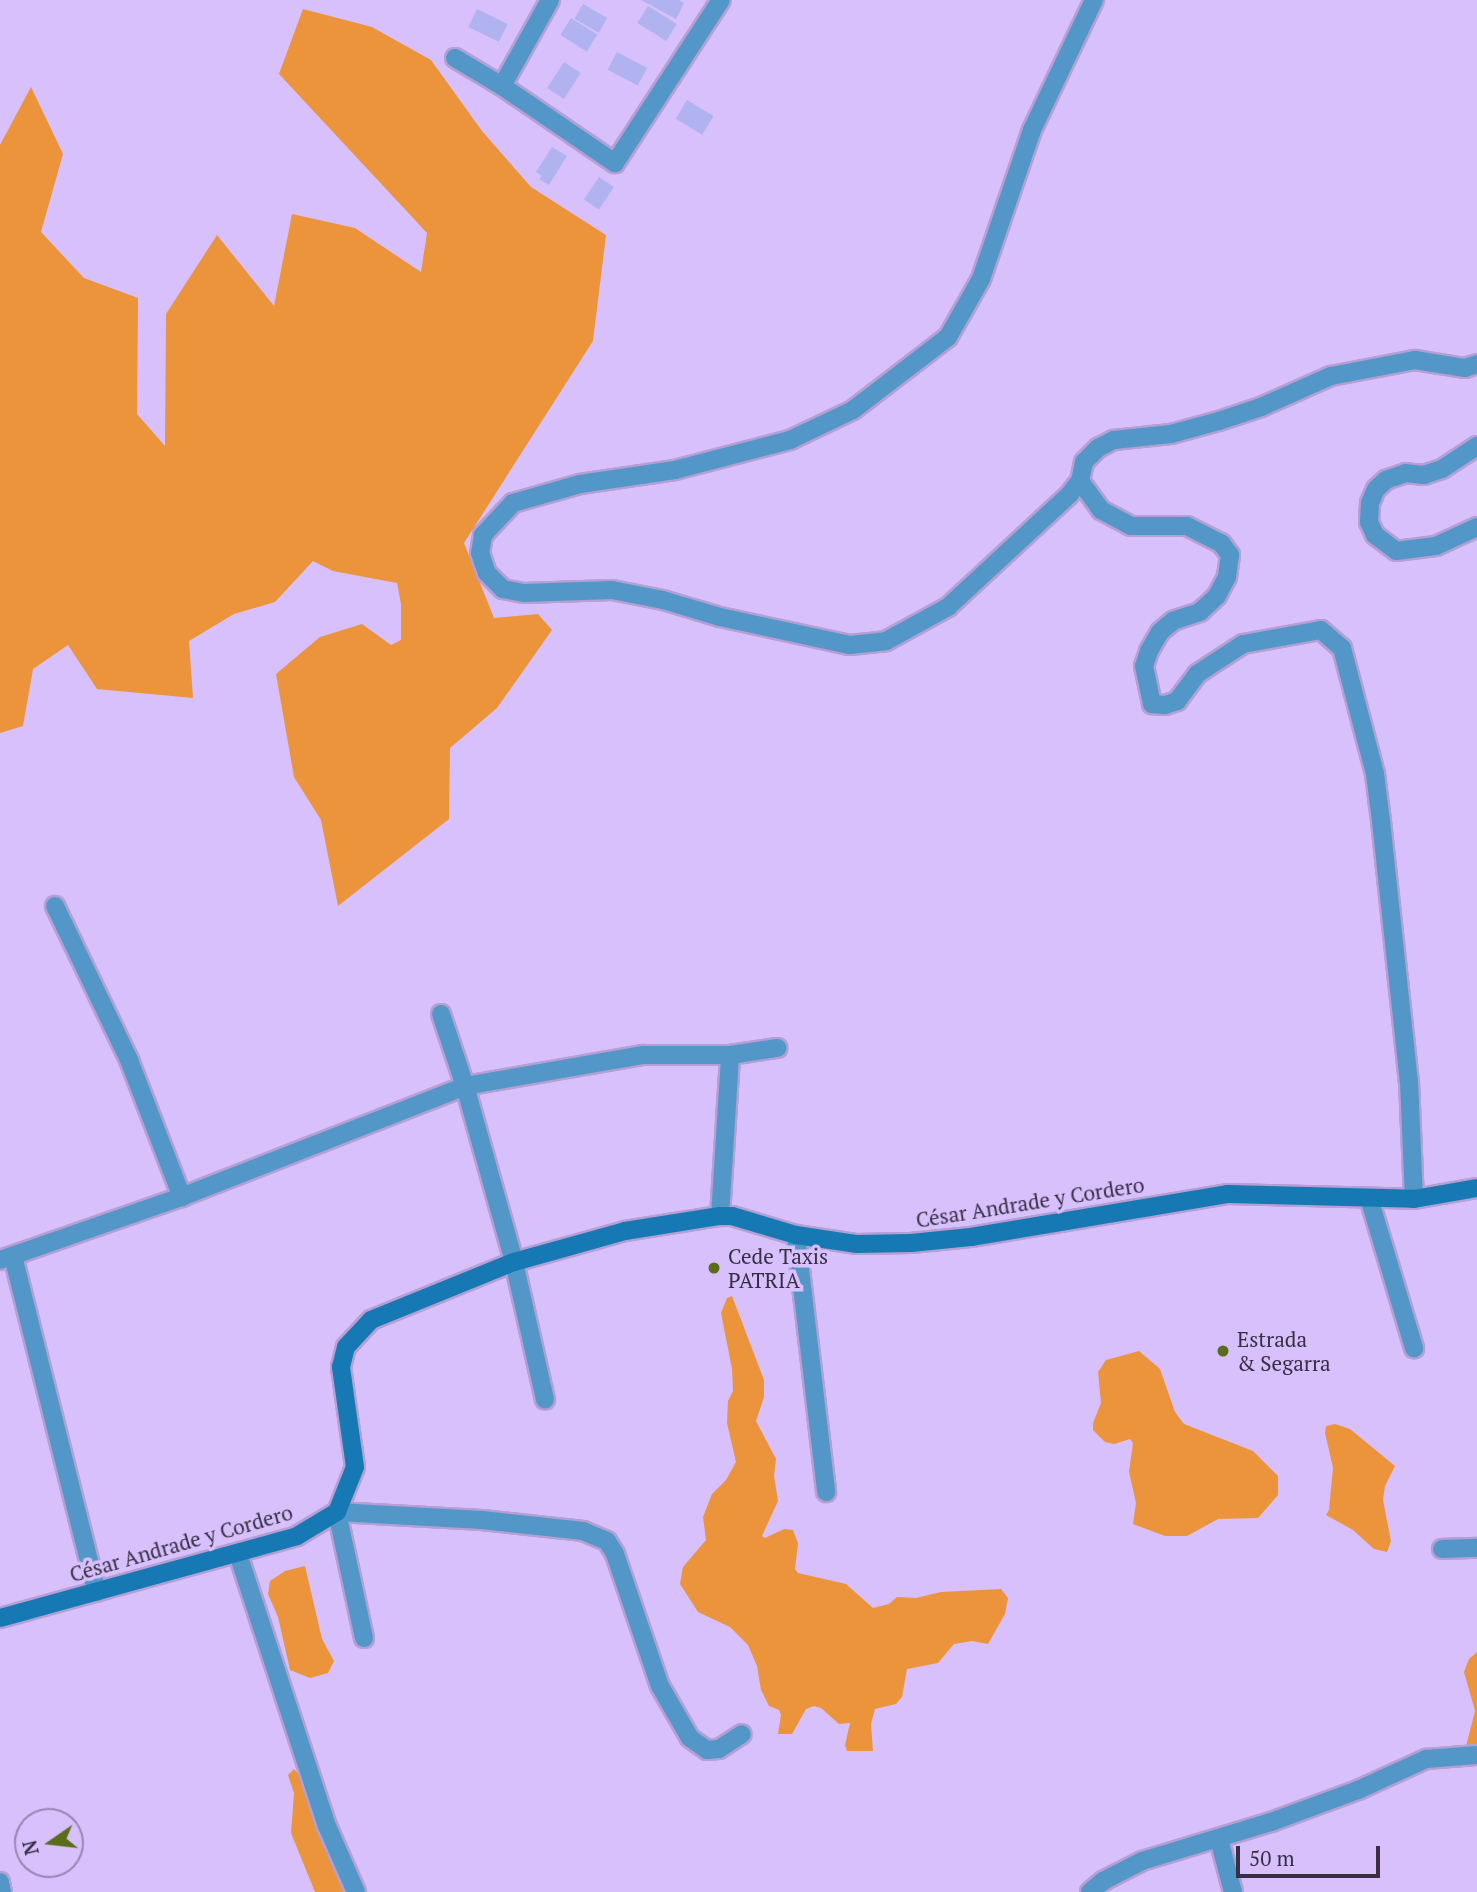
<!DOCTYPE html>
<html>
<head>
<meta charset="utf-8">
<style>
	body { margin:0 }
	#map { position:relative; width:1477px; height:1892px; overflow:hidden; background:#d7c0fc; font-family:"PT Serif",serif }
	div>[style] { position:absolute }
	.green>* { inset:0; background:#eb943c }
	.building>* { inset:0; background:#b0b3ef; transform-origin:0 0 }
	.roads { filter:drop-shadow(2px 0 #b4a0d4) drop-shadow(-2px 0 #b4a0d4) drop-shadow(0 2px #b4a0d4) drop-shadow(0 -2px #b4a0d4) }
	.street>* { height:18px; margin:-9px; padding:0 9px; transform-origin:9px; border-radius:9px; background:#5297c8 }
	.secondary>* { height:18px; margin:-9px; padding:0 9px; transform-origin:9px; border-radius:9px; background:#1779b3 }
	.dots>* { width:19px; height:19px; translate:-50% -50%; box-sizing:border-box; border:4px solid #d7c0fc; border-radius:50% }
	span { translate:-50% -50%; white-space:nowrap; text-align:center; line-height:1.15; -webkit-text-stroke:7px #d7c0fc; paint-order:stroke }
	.street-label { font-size:21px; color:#382f46 }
	.poi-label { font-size:21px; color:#382f46 }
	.left { translate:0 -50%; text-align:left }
	.north { position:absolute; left:14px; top:1808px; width:70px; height:70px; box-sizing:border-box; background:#d7c0fc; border:2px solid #9786b3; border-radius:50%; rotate:256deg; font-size:19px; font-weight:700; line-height:28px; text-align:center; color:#382f46 }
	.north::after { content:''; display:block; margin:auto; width:24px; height:32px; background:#596d1a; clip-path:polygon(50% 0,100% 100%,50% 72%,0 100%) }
	.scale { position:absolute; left:1236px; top:1846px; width:144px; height:32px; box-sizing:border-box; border:4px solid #382f46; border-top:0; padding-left:9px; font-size:21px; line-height:24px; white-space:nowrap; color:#382f46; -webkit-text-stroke:5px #d7c0fc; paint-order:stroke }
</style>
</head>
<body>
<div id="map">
	<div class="green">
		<div style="clip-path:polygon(303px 9px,372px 27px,431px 60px,482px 131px,531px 187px,606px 235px,593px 341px,464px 543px,494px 618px,538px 614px,552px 630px,497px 708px,450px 748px,449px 819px,338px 906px,321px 820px,294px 777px,276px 674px,320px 637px,362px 624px,391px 645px,401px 640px,401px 604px,397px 583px,333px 571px,313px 561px,275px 602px,234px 614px,189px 641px,193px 698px,97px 689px,68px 645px,33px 669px,23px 726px,0 733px,0 145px,31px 87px,63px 154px,41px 232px,84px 278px,138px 298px,137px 414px,165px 446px,166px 314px,217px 235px,274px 306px,292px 214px,355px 228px,421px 272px,427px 233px,279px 74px)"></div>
		<div style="clip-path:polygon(732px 1296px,764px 1380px,764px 1397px,756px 1421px,776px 1459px,774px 1476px,778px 1501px,762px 1536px,765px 1538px,784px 1529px,793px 1530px,798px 1543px,795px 1569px,798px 1573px,846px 1584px,873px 1608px,889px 1604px,897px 1597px,916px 1598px,941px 1592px,1001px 1589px,1008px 1598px,1005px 1614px,988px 1644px,972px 1641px,954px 1644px,938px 1663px,907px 1669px,902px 1697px,896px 1704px,875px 1709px,871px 1724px,873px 1751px,847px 1751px,845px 1745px,850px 1723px,839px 1724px,821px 1708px,814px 1706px,806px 1709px,792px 1734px,778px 1734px,781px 1715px,779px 1710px,769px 1706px,761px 1690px,757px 1666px,748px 1645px,730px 1627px,698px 1612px,680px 1584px,683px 1567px,706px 1540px,703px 1517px,712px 1494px,726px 1480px,736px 1462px,727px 1423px,728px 1401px,733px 1391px,732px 1369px,721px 1313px,727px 1298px)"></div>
		<div style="clip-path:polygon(1139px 1351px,1160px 1369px,1175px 1412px,1184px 1424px,1253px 1451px,1278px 1476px,1278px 1495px,1258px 1518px,1218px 1519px,1187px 1536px,1165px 1536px,1133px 1524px,1136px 1503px,1129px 1472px,1133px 1443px,1130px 1439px,1114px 1444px,1105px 1442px,1093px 1430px,1093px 1423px,1101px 1403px,1098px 1372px,1106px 1360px)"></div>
		<div style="clip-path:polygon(1335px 1424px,1350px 1429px,1395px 1466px,1385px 1486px,1383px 1500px,1391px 1541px,1387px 1552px,1374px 1549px,1353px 1530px,1326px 1515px,1329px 1510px,1333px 1468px,1325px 1433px,1326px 1426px)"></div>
		<div style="clip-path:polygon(305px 1566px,322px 1639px,334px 1661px,328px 1673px,310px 1678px,290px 1670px,278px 1617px,268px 1594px,270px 1581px,285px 1571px)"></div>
		<div style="clip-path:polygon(1477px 1652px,1477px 1752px,1465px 1750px,1475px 1711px,1464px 1672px,1469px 1659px)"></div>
		<div style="clip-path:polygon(294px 1769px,309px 1786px,351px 1892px,315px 1892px,291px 1833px,294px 1793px,288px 1775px)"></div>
	</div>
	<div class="building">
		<div style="clip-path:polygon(641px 0,679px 0,684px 3px,676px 19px)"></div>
		<div style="left:583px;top:4px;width:28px;height:17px;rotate:30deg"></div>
		<div style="left:648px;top:6px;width:34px;height:20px;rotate:32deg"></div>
		<div style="left:477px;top:9px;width:34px;height:20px;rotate:26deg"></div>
		<div style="left:571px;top:18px;width:31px;height:20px;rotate:32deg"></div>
		<div style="left:617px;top:52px;width:34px;height:20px;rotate:28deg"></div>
		<div style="left:564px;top:62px;width:20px;height:31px;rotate:33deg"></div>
		<div style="left:687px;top:100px;width:31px;height:22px;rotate:31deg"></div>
		<div style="clip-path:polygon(552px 147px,567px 156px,549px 185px,539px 179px,542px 176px,536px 172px)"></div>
		<div style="left:599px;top:177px;width:18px;height:27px;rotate:34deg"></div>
	</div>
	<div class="roads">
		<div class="street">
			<div style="left:550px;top:0;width:98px;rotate:119.2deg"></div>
			<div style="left:502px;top:86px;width:137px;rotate:34.3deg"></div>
			<div style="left:615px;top:163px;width:194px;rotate:-57deg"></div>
			<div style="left:1094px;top:0;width:144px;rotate:115.5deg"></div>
			<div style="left:1032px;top:130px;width:157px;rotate:108.9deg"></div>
			<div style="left:981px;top:279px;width:67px;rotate:119.6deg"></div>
			<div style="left:948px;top:337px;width:120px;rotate:142.5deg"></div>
			<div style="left:853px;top:410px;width:70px;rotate:154.5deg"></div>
			<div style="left:790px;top:440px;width:119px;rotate:165.4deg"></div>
			<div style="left:675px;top:470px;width:96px;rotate:171.6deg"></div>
			<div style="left:580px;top:484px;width:70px;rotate:164.2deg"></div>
			<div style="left:513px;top:503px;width:44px;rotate:133.2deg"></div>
			<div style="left:483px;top:535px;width:18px;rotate:99deg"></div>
			<div style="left:480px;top:553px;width:21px;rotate:71deg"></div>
			<div style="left:487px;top:573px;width:23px;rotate:45deg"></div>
			<div style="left:503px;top:589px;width:21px;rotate:11deg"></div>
			<div style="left:524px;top:593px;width:88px;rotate:-2deg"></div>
			<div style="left:612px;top:590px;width:52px;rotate:11.1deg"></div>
			<div style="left:663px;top:600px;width:59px;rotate:16.6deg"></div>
			<div style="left:720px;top:617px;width:133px;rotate:12.2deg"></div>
			<div style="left:850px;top:645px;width:36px;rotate:-6deg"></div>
			<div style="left:886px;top:641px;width:71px;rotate:-28.7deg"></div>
			<div style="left:948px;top:607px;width:165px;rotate:-42.8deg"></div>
			<div style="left:1069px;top:495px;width:18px;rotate:-52deg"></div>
			<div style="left:1080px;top:481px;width:19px;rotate:-78deg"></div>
			<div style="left:1084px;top:462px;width:20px;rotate:-45deg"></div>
			<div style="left:1098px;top:448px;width:18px;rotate:-27deg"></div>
			<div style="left:1114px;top:440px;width:57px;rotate:-6deg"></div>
			<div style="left:1171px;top:434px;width:50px;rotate:-15.2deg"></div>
			<div style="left:1219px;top:421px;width:44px;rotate:-18.4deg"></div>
			<div style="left:1261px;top:407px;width:77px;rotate:-23.9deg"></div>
			<div style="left:1331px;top:376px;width:86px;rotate:-10.8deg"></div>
			<div style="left:1415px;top:360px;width:51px;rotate:9.1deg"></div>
			<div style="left:1465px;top:368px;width:13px;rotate:-18deg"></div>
			<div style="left:455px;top:58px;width:55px;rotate:30.8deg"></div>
			<div style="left:1477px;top:446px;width:42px;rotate:146.7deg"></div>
			<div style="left:1442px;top:469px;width:19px;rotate:162deg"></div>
			<div style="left:1424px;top:475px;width:18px;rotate:-174deg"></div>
			<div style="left:1406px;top:473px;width:21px;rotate:161deg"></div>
			<div style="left:1386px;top:480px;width:13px;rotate:138deg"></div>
			<div style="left:1376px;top:489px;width:15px;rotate:113deg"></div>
			<div style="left:1370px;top:503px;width:19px;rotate:93deg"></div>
			<div style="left:1369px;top:522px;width:14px;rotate:65deg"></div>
			<div style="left:1375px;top:535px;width:26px;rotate:37deg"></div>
			<div style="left:1396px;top:551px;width:40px;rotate:-7.1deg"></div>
			<div style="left:1436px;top:546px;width:45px;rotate:-24.9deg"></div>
			<div style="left:1080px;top:481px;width:36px;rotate:54deg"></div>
			<div style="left:1101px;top:510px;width:34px;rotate:28deg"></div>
			<div style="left:1131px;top:526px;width:56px"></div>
			<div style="left:1187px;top:526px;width:38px;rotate:27deg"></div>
			<div style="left:1221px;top:543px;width:15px;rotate:53deg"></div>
			<div style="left:1230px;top:555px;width:22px;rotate:98deg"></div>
			<div style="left:1227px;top:577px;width:21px;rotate:118deg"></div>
			<div style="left:1217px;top:596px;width:23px;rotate:137deg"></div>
			<div style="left:1200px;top:612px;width:28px;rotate:162deg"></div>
			<div style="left:1173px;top:621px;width:17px;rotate:140deg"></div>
			<div style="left:1160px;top:632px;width:22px;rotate:120deg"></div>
			<div style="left:1149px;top:651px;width:16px;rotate:108deg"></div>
			<div style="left:1144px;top:666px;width:39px;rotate:78deg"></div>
			<div style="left:1152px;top:704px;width:13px;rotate:4deg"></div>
			<div style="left:1165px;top:705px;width:13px;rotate:-18deg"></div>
			<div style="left:1177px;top:701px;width:34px;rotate:-53deg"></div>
			<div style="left:1197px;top:674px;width:55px;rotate:-33.1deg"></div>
			<div style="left:1243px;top:644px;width:79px;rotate:-10.2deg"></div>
			<div style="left:1321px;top:630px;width:28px;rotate:41deg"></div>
			<div style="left:1342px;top:648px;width:130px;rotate:75.3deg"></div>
			<div style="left:1375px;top:774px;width:47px;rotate:82.7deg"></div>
			<div style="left:1381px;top:821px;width:262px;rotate:83.9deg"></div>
			<div style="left:1409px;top:1081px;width:118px;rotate:87.6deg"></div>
			<div style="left:55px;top:906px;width:171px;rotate:64.3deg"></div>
			<div style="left:129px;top:1060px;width:147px;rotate:68.9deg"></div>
			<div style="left:441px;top:1014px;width:76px;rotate:71.6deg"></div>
			<div style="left:465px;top:1086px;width:183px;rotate:74.4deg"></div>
			<div style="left:514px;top:1262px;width:141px;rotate:77.3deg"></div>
			<div style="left:1369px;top:1198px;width:157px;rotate:73.3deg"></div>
			<div style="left:720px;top:1216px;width:161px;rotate:-86.4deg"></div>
			<div style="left:796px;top:1235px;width:259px;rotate:83.3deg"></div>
			<div style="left:13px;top:1256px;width:346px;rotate:76deg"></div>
			<div style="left:0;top:1260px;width:192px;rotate:-19.2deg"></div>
			<div style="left:181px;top:1197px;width:305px;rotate:-21.3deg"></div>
			<div style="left:465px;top:1086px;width:181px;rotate:-9.9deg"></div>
			<div style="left:643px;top:1055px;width:87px"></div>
			<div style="left:730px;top:1055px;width:48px;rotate:-8.5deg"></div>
			<div style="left:1442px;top:1549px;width:35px;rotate:-2deg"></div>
			<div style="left:238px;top:1554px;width:286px;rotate:71.9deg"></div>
			<div style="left:327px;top:1826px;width:72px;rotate:66.3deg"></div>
			<div style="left:364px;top:1638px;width:129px;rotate:-102.1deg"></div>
			<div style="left:337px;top:1512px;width:145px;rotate:3.2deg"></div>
			<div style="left:482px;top:1520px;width:102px;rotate:6.2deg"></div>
			<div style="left:583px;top:1531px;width:26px;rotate:23deg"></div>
			<div style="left:607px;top:1541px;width:15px;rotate:58deg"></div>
			<div style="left:615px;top:1554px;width:139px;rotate:71.2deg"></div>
			<div style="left:660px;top:1686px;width:60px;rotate:60deg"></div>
			<div style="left:690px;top:1738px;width:21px;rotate:35deg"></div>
			<div style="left:707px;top:1750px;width:12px;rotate:-5deg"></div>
			<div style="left:719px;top:1749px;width:27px;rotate:-33deg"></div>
			<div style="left:1219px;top:1839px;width:55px;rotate:75.2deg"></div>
			<div style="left:0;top:1882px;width:10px;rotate:79deg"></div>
			<div style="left:1090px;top:1892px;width:17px;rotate:-40deg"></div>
			<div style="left:1103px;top:1881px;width:44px;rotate:-27.1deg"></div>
			<div style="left:1142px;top:1861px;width:135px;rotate:-16.8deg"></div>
			<div style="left:1271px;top:1822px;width:93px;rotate:-20.2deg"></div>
			<div style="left:1358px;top:1790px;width:75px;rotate:-24.5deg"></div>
			<div style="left:1426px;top:1759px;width:51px;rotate:-4.5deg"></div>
		</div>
		<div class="secondary">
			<div style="left:0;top:1618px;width:308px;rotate:-15.4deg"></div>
			<div style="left:297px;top:1536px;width:47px;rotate:-31deg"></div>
			<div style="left:337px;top:1512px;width:48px;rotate:-68.2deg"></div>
			<div style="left:355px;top:1467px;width:101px;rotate:-98deg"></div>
			<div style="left:341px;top:1367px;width:21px;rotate:-76deg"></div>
			<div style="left:346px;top:1347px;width:37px;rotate:-47deg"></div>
			<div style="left:371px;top:1320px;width:154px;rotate:-22.1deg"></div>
			<div style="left:514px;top:1262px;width:115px;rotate:-15.6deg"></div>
			<div style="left:625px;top:1231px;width:96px;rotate:-9deg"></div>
			<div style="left:720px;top:1216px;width:12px"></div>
			<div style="left:732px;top:1216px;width:67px;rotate:16.5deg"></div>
			<div style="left:796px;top:1235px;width:62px;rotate:8.4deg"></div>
			<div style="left:857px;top:1244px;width:54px;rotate:-1.1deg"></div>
			<div style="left:911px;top:1243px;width:60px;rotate:-5.7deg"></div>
			<div style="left:971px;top:1237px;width:261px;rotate:-9.5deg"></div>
			<div style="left:1228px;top:1194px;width:186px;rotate:1.5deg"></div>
			<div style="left:1414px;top:1199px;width:64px;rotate:-9.9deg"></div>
		</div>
	</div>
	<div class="dots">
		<div style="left:714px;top:1268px;background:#596d1a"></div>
		<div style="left:1223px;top:1351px;background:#596d1a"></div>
	</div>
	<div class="street-label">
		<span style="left:1030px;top:1202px;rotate:-9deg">César Andrade y Cordero</span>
		<span style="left:181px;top:1543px;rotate:-16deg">César Andrade y Cordero</span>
	</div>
	<div class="poi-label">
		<span class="left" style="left:728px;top:1268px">Cede Taxis<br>PATRIA</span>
		<span class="left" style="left:1237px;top:1351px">Estrada<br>&amp; Segarra</span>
	</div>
	<div class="north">N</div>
	<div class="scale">50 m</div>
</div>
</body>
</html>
